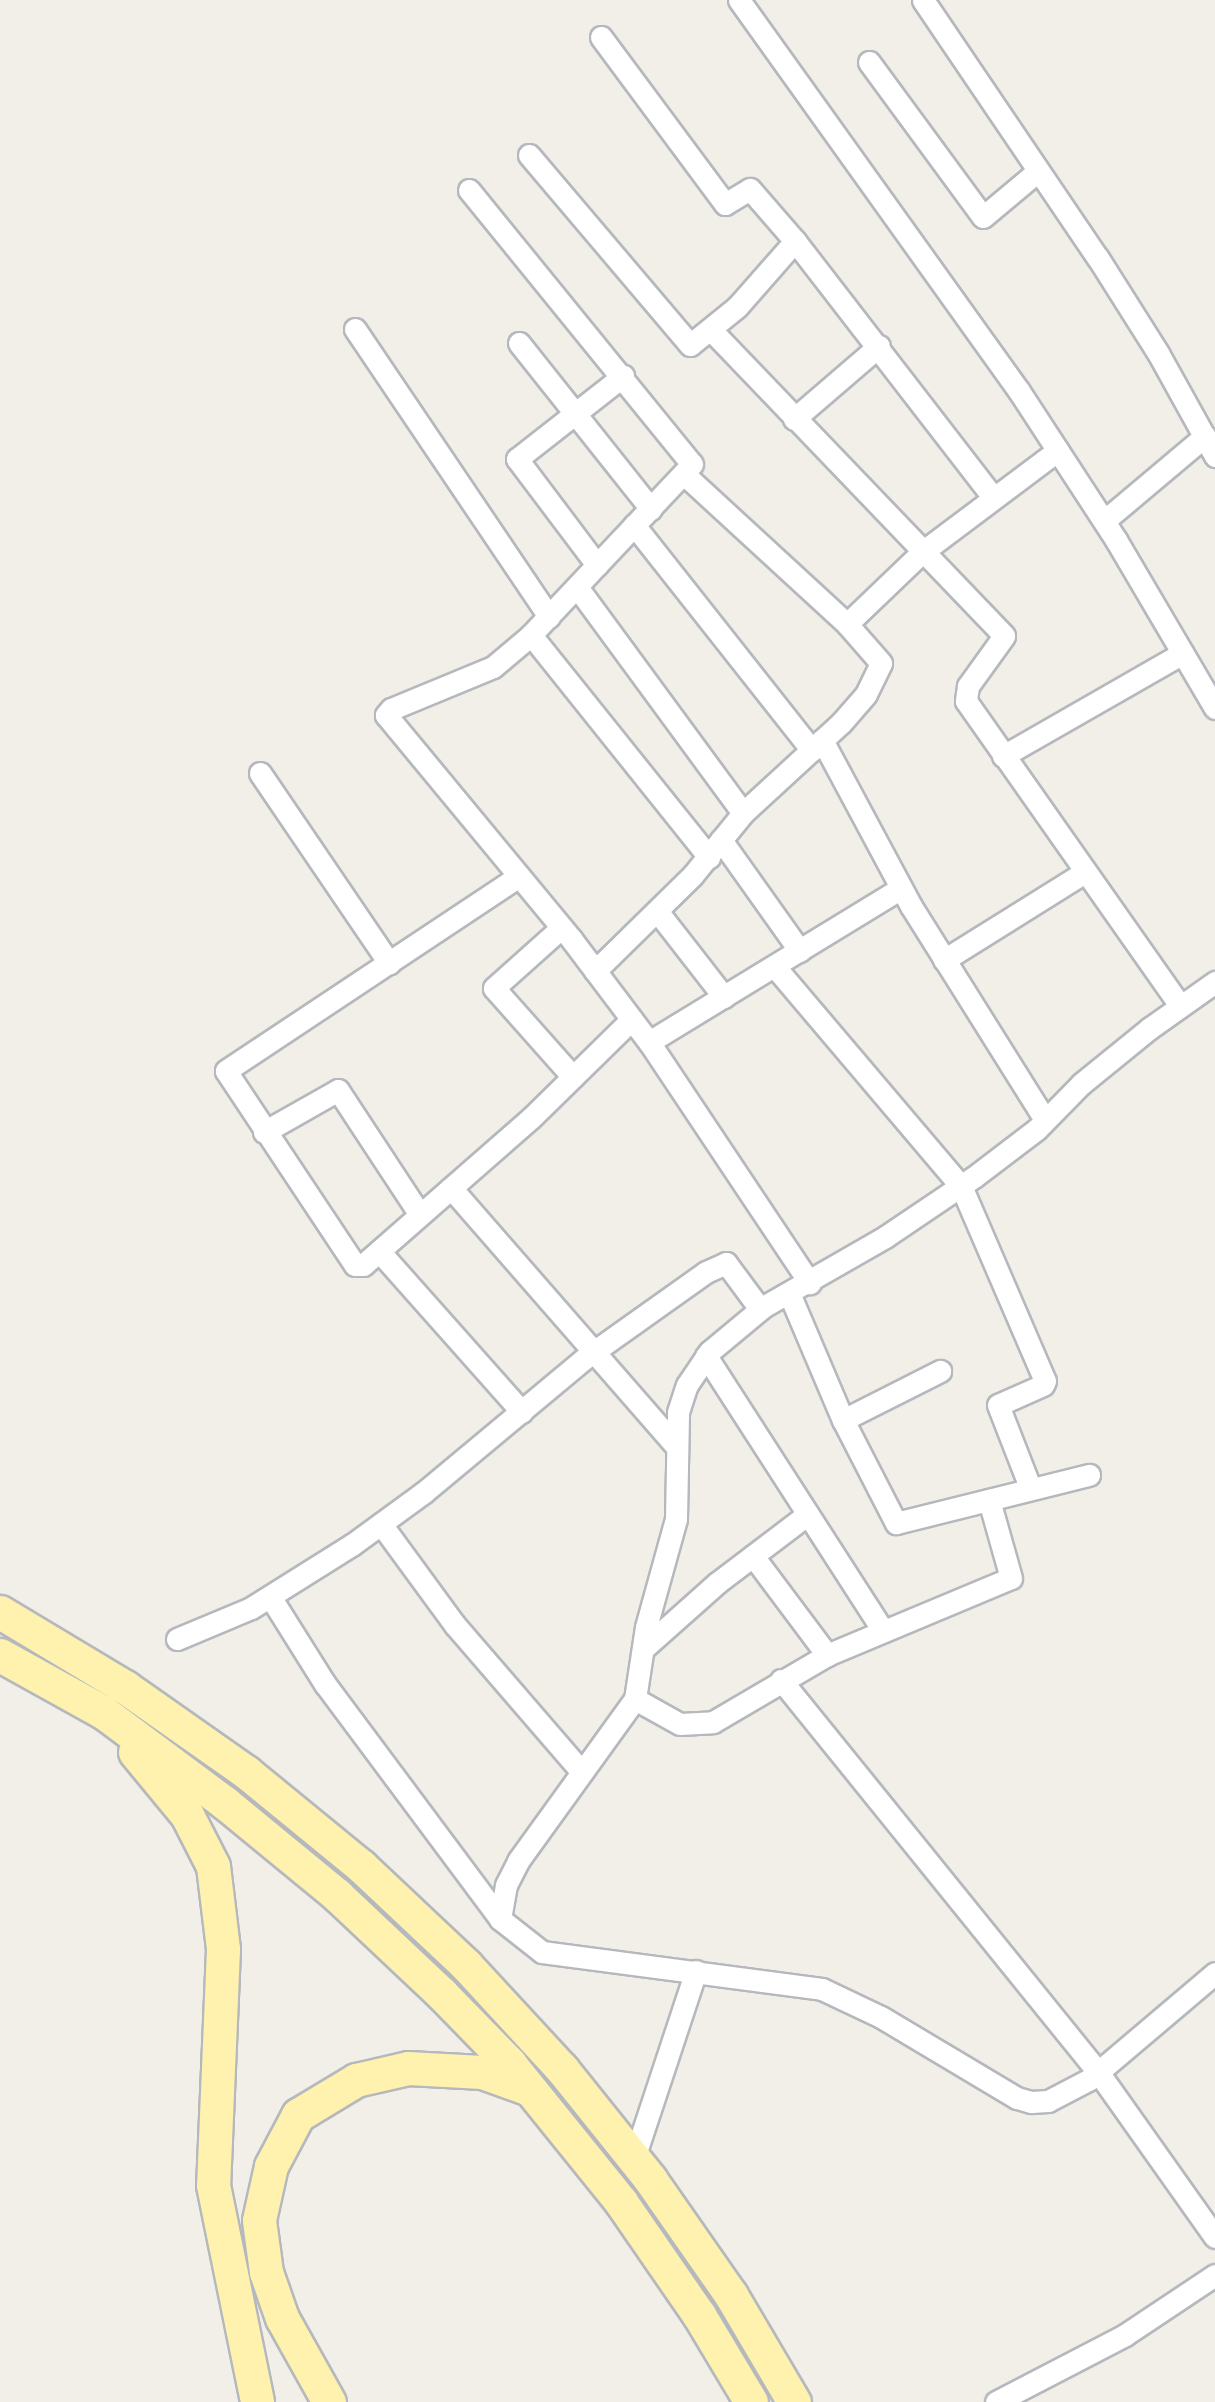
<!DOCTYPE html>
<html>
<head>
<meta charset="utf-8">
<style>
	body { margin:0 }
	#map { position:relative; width:1215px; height:2402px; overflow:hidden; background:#f1efe8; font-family:"Public Sans",sans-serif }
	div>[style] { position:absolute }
	.roads { filter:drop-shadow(2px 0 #b5b8bc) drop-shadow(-2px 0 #b5b8bc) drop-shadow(0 2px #b5b8bc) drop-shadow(0 -2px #b5b8bc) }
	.minor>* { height:21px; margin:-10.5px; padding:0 10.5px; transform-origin:10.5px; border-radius:10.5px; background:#fff }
	.primary>* { height:33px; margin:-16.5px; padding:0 16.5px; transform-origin:16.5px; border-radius:16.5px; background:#fff2af }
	span { translate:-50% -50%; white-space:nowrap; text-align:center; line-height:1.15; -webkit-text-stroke:6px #fff; paint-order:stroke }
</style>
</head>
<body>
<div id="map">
	<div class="roads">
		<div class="minor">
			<div style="left:739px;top:0;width:481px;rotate:54.4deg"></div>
			<div style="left:1019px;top:391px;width:178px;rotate:56.9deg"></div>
			<div style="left:1116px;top:540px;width:195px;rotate:59.5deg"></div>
			<div style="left:923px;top:0;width:312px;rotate:55.9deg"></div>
			<div style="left:1098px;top:258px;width:112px;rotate:57.7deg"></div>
			<div style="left:1158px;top:353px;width:118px;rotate:61deg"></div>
			<div style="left:601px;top:37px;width:208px;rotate:53.4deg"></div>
			<div style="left:725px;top:204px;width:29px;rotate:-31deg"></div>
			<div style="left:750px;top:189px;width:69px;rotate:49.1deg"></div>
			<div style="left:795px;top:241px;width:324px;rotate:52.3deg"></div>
			<div style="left:869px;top:62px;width:192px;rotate:53.7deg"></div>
			<div style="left:983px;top:217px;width:72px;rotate:-39.9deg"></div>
			<div style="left:529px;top:155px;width:249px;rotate:49.7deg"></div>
			<div style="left:690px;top:345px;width:60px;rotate:-39deg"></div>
			<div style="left:737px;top:307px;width:88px;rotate:-48.7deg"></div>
			<div style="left:469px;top:190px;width:353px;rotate:50.9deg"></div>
			<div style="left:692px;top:464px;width:235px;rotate:133.3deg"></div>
			<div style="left:531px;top:635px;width:50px;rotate:139.9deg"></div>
			<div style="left:493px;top:667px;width:110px;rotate:157.6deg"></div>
			<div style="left:391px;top:709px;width:8px;rotate:130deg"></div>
			<div style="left:386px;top:715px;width:292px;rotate:50.4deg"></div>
			<div style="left:572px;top:940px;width:128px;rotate:53deg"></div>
			<div style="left:649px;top:1042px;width:290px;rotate:56.3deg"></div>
			<div style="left:355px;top:329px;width:347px;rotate:56deg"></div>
			<div style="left:712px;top:331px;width:422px;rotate:46.2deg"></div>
			<div style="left:1004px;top:636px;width:62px;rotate:125.8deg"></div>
			<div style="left:968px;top:686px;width:15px;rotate:98deg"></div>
			<div style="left:966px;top:701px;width:373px;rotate:54.9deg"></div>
			<div style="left:519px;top:343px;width:212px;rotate:51.5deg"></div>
			<div style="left:794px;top:419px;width:112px;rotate:-40.7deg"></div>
			<div style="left:1104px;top:521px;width:132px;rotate:-40.1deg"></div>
			<div style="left:634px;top:525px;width:287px;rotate:51.7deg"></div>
			<div style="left:597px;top:565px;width:133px;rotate:-127deg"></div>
			<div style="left:517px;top:459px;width:135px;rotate:-38.1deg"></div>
			<div style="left:577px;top:587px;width:280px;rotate:53.7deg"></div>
			<div style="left:847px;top:624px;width:103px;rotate:-43.8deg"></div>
			<div style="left:921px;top:553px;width:171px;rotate:-36.9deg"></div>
			<div style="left:531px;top:635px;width:285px;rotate:51.3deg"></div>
			<div style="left:822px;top:740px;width:188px;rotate:61.8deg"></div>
			<div style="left:911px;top:906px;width:252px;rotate:57.9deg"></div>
			<div style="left:1003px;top:756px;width:207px;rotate:-29.8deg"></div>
			<div style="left:260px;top:773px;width:230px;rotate:55.8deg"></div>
			<div style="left:721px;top:840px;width:136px;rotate:54.6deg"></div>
			<div style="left:519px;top:876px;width:352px;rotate:146.4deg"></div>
			<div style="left:226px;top:1071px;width:233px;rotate:56.4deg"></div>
			<div style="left:355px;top:1265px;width:8px"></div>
			<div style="left:363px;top:1265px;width:223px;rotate:-41.2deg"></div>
			<div style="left:531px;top:1118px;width:141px;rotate:-44.4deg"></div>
			<div style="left:657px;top:911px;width:109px;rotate:52.1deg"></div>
			<div style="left:561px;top:928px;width:90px;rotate:138.2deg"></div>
			<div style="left:494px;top:988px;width:119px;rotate:48.4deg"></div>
			<div style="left:944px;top:960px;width:164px;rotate:-32deg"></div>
			<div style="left:775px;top:967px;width:287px;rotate:49.7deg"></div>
			<div style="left:961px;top:1186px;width:212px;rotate:66.7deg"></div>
			<div style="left:1045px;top:1381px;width:4px;rotate:117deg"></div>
			<div style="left:1043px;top:1385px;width:49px;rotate:156deg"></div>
			<div style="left:998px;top:1405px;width:88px;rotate:68.7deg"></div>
			<div style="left:595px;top:971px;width:136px;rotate:-44.4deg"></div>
			<div style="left:692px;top:876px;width:81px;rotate:-51deg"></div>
			<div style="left:743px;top:813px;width:133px;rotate:-42.6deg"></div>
			<div style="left:841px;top:723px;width:38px;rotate:-49deg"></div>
			<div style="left:866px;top:694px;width:34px;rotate:-64deg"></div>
			<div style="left:881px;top:663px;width:52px;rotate:-131.1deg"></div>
			<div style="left:847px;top:624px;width:220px;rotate:-137.4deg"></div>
			<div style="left:649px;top:1042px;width:295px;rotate:-31.4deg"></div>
			<div style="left:264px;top:1132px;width:85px;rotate:-29.6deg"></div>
			<div style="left:338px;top:1090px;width:149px;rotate:56.7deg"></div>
			<div style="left:451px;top:1188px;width:344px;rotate:48.9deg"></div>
			<div style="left:379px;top:1251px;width:215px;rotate:48.4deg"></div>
			<div style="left:789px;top:1293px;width:138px;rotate:67deg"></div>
			<div style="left:843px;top:1420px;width:116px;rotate:62.8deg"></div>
			<div style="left:896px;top:1523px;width:199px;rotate:-14deg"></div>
			<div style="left:706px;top:1356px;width:327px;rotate:57.2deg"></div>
			<div style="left:843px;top:1420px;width:109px;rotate:-26.8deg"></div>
			<div style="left:381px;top:1524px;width:125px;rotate:53.8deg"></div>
			<div style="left:455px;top:1625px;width:194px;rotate:49.2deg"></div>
			<div style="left:753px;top:1556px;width:124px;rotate:53.2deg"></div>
			<div style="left:271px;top:1598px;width:102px;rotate:57.9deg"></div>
			<div style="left:325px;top:1684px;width:293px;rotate:53.3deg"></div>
			<div style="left:500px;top:1919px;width:53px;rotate:38.2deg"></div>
			<div style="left:542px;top:1952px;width:282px;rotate:7.5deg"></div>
			<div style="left:822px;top:1989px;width:65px;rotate:25.4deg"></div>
			<div style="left:881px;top:2017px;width:158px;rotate:30.8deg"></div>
			<div style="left:1017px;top:2098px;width:15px;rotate:16deg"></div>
			<div style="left:1031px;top:2102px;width:17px;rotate:-3deg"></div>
			<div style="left:1048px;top:2101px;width:47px;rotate:-27.6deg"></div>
			<div style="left:1090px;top:2079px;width:164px;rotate:-40.3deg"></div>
			<div style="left:177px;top:1639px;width:80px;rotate:-22.7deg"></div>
			<div style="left:251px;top:1608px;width:120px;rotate:-32.1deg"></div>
			<div style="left:353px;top:1544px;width:87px;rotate:-36.1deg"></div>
			<div style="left:423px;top:1493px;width:211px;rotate:-39.8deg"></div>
			<div style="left:585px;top:1358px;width:148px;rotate:-35.4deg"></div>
			<div style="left:706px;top:1272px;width:22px;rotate:-24deg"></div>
			<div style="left:726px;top:1263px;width:57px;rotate:53.5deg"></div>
			<div style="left:644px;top:1648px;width:98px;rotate:-41.7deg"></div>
			<div style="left:717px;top:1583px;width:114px;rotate:-37.2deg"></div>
			<div style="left:781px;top:1680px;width:504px;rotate:51.04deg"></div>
			<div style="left:1098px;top:2072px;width:202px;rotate:54.7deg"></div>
			<div style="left:635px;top:1699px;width:51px;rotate:29.1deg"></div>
			<div style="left:680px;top:1724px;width:33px;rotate:-3deg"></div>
			<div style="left:713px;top:1722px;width:132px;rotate:-30.4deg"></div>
			<div style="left:827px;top:1655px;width:199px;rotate:-22.7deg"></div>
			<div style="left:1011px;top:1578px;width:81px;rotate:-105.8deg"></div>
			<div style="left:500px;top:1919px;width:35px;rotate:-80deg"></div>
			<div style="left:506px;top:1885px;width:27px;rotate:-63deg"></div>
			<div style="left:518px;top:1861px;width:200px;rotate:-54.2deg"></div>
			<div style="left:635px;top:1699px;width:73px;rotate:-81.3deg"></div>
			<div style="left:646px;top:1627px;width:112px;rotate:-74.5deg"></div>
			<div style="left:676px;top:1519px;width:107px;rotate:-88.9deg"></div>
			<div style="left:678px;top:1412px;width:28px;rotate:-72deg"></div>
			<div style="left:687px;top:1385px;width:40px;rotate:-56deg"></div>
			<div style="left:709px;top:1352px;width:70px;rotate:-39.8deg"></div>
			<div style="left:763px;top:1307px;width:141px;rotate:-29.8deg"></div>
			<div style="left:885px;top:1237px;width:107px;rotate:-34deg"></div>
			<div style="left:974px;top:1177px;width:79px;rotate:-37.3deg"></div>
			<div style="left:1037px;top:1129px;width:63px;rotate:-45.6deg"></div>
			<div style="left:1081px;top:1084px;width:89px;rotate:-39.1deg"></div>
			<div style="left:1150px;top:1028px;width:80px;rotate:-35.3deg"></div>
			<div style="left:634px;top:2158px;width:197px;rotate:-71.7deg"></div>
			<div style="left:996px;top:2402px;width:145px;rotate:-27.4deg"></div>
			<div style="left:1125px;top:2335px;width:108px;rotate:-33.7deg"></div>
		</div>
		<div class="primary">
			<div style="left:0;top:1612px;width:146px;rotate:31deg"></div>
			<div style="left:125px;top:1687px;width:148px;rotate:35.1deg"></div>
			<div style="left:246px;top:1772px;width:149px;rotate:39.3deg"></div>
			<div style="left:361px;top:1866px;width:144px;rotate:43.3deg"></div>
			<div style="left:466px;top:1965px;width:142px;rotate:47.3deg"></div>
			<div style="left:562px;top:2069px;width:141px;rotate:51.3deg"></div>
			<div style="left:650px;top:2179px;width:141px;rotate:55.1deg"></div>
			<div style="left:731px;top:2295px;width:124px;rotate:59.5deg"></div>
			<div style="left:0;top:1655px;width:118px;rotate:29deg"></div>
			<div style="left:103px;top:1712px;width:152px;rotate:36.7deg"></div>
			<div style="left:225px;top:1803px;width:145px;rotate:39.4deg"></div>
			<div style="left:337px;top:1895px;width:143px;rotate:43.3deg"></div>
			<div style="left:441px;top:1993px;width:98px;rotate:45.8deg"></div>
			<div style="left:509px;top:2063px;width:179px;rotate:51.1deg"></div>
			<div style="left:621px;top:2202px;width:137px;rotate:55.4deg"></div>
			<div style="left:699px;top:2315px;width:101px;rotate:59.1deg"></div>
			<div style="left:135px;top:1752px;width:82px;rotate:50.5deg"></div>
			<div style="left:187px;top:1815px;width:57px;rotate:63deg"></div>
			<div style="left:213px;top:1866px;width:84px;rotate:83.1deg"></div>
			<div style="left:223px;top:1949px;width:236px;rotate:92.4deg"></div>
			<div style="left:213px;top:2185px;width:221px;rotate:78.5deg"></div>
			<div style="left:329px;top:2402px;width:96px;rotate:-119.2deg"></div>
			<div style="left:282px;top:2318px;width:49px;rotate:-109.2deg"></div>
			<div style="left:266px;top:2272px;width:52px;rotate:-97.7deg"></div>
			<div style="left:259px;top:2220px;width:55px;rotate:-77.5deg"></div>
			<div style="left:271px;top:2166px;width:58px;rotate:-62.1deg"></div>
			<div style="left:298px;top:2115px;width:68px;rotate:-31.1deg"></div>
			<div style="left:356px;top:2080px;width:53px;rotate:-13deg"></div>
			<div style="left:408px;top:2068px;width:74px;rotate:3.1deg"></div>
			<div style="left:482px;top:2072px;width:48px;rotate:19.6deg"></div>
		</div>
	</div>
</div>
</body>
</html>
